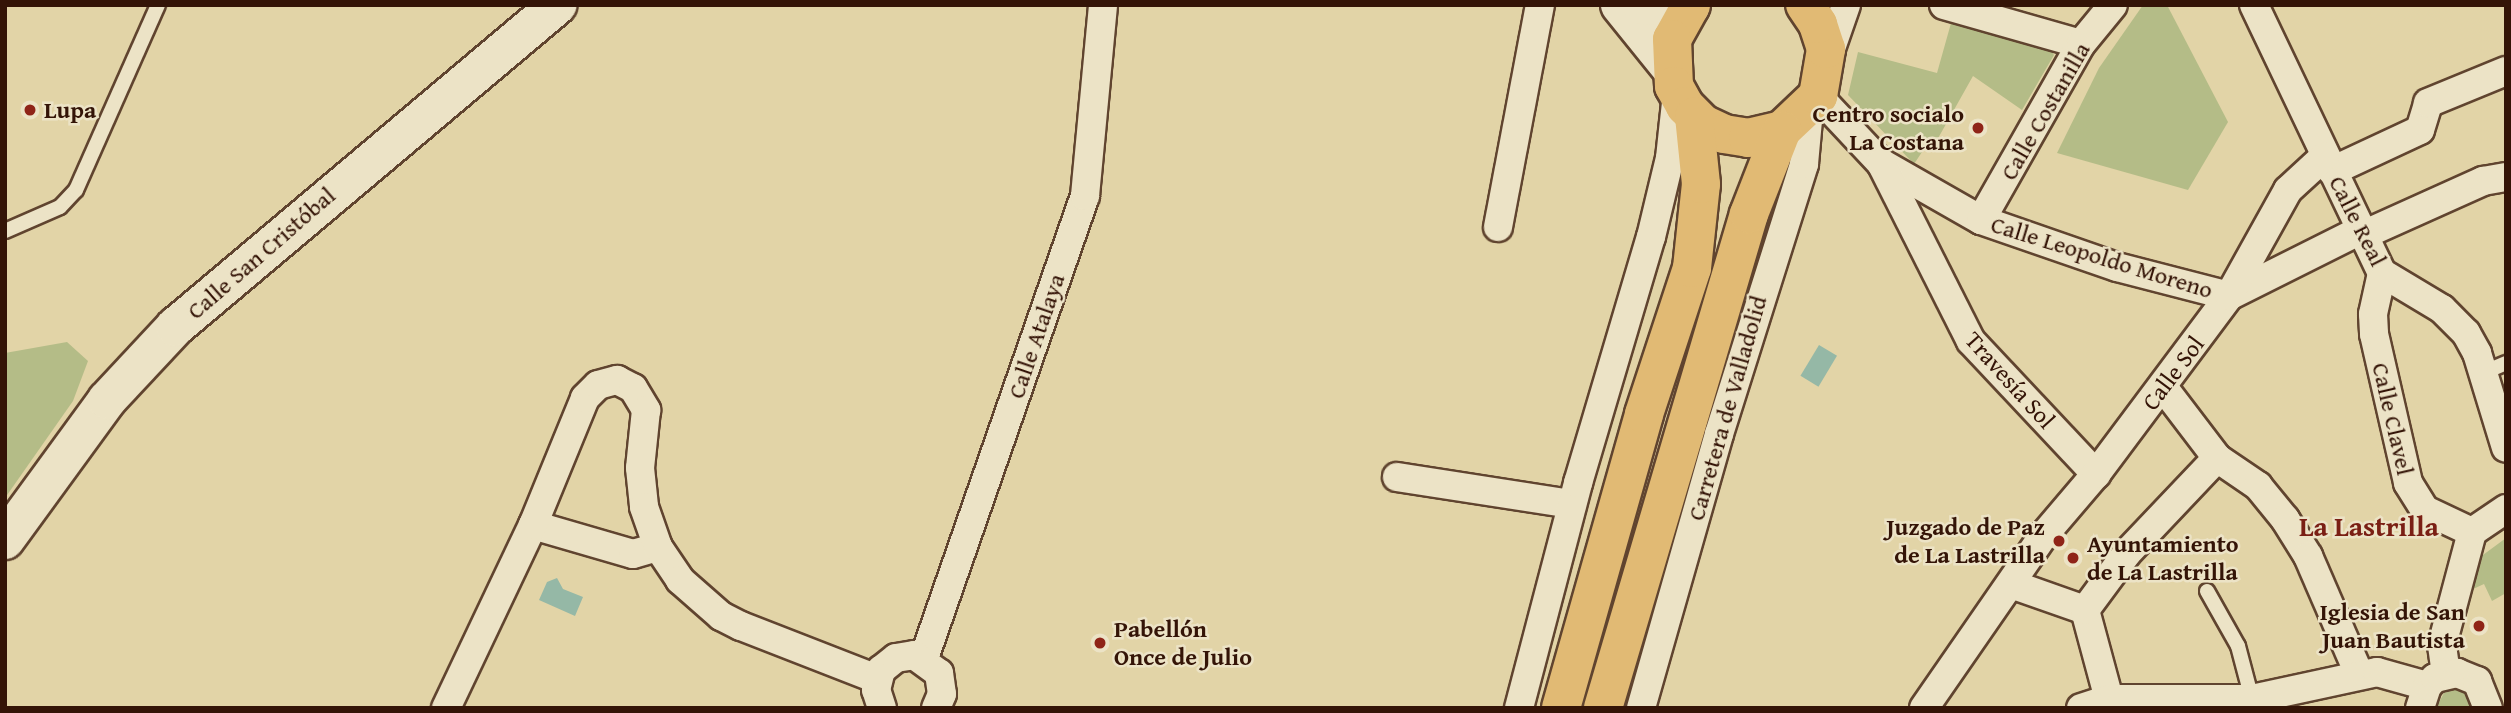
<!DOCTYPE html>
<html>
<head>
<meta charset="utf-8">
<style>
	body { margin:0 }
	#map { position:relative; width:2511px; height:713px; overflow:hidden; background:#e2d4a7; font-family:"Gentium Book Plus",serif }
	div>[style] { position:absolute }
	.green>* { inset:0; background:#b4bc87 }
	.water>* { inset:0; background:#95b8a6; transform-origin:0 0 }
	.roads { filter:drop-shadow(2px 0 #60442f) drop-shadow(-2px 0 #60442f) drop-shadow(0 2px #60442f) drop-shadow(0 -2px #60442f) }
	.lane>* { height:14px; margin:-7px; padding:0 7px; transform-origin:7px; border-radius:7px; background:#ece3c6 }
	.street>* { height:28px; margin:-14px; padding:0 14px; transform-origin:14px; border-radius:14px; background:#ece3c6 }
	.secondary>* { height:38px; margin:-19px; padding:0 19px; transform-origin:19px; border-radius:19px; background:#ece3c6 }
	.highway>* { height:38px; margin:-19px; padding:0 19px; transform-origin:19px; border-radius:19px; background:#e1ba74 }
	.dots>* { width:19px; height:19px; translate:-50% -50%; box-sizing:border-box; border:4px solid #ece3c6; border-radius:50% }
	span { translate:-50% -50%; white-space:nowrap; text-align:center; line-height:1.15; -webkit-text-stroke:5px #ece3c6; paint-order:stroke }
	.poi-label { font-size:24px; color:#341407; font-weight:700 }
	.left { translate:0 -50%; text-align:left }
	.right { translate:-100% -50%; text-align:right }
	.street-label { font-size:24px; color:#341407 }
	.quarter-label { font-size:28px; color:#7a1f14; font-weight:700 }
	.frame { position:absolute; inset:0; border:7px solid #341407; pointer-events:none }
</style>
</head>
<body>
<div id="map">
	<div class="green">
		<div style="clip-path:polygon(2143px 5px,2167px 5px,2228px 122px,2188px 190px,2057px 153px,2099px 68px)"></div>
		<div style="clip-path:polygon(1953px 16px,2050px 49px,2054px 55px,2022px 110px,1973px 76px,1932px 149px,1926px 146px,1914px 164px,1848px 95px,1858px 52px,1937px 73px)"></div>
		<div style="clip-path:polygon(67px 342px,88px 361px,73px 401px,5px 498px,5px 353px)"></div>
		<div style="clip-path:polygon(2506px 538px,2506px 593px,2492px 601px,2484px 584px,2460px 595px,2468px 566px)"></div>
		<div style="clip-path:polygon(2457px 689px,2469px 694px,2475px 708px,2436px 708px,2444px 693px)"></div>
	</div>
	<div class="water">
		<div style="left:1819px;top:345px;width:21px;height:36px;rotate:31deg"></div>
		<div style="clip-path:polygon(557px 578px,563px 589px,583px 597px,575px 616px,539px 600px,547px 582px)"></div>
	</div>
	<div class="roads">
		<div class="lane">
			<div style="left:5px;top:231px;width:60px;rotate:-23.6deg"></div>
			<div style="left:60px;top:207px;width:23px;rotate:-47deg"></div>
			<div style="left:76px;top:190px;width:202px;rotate:-66.1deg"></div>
			<div style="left:2485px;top:372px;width:23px;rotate:-23deg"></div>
			<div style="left:2207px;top:591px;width:63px;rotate:60.6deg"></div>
			<div style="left:2238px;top:646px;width:55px;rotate:75.2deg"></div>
		</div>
		<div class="street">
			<div style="left:1944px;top:5px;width:142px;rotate:15.9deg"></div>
			<div style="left:2254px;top:5px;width:297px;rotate:64.5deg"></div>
			<div style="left:2382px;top:273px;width:70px;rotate:31deg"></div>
			<div style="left:2442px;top:309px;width:34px;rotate:45deg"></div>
			<div style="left:2466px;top:333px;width:23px;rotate:61deg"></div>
			<div style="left:2477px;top:353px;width:99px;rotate:73deg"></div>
			<div style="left:1827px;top:60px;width:58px;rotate:-70.9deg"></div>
			<div style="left:1818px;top:96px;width:92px;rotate:46.8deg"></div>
			<div style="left:1881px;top:163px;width:115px;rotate:29.7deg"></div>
			<div style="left:1981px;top:220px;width:144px;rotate:19.1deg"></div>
			<div style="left:2117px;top:267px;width:116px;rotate:14.5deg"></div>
			<div style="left:2229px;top:296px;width:148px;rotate:-26.6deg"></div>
			<div style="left:1881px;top:163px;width:199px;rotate:63.2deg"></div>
			<div style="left:1971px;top:341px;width:183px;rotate:46.8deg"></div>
			<div style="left:2332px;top:171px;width:97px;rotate:-25deg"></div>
			<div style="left:2420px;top:130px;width:28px;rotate:-73deg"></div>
			<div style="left:2428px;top:103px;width:84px;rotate:-22.3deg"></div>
			<div style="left:1981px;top:220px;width:202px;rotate:-60.4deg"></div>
			<div style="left:2081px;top:44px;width:50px;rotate:-50.6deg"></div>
			<div style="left:1498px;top:227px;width:226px;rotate:-79.3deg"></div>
			<div style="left:2363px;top:235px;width:132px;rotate:-24.2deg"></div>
			<div style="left:2483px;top:181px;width:23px;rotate:-10deg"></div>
			<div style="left:2382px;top:273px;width:42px;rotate:102.4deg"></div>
			<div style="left:2373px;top:314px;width:20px;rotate:87deg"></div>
			<div style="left:2374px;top:334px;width:153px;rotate:77.1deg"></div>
			<div style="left:2408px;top:483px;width:32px;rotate:58deg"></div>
			<div style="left:2425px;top:510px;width:52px;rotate:25.1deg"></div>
			<div style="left:2163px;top:387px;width:89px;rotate:52.7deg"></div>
			<div style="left:2217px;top:458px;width:50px;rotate:34.3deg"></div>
			<div style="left:2258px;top:486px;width:43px;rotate:50.7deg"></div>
			<div style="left:2285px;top:519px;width:44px;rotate:58.1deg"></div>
			<div style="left:2308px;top:556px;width:129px;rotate:66.6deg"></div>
			<div style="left:1397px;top:477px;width:177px;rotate:8.8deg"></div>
			<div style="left:533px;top:525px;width:104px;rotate:16.2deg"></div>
			<div style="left:633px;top:554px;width:26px;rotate:-16deg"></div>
			<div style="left:2011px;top:584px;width:78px;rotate:19.4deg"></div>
			<div style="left:924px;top:658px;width:489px;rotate:-70.8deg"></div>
			<div style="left:1085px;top:196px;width:192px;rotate:-84.6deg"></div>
			<div style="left:2446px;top:674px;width:29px;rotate:-98deg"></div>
			<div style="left:2442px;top:645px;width:117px;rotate:-75.1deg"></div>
			<div style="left:2472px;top:532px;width:41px;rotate:-34.1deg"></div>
			<div style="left:2109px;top:699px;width:92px;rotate:-105.1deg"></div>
			<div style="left:2085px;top:610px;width:71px;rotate:-53.6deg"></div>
			<div style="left:2127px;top:553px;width:131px;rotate:-46.5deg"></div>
			<div style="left:446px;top:708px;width:203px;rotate:-64.6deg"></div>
			<div style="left:533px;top:525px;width:137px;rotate:-67.7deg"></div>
			<div style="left:585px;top:398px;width:18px;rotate:-45deg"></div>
			<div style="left:598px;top:385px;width:20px;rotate:-15deg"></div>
			<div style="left:617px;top:380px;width:18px;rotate:27deg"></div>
			<div style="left:633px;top:388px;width:26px;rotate:59deg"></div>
			<div style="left:646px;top:410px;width:58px;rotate:95.9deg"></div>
			<div style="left:640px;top:468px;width:39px;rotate:84deg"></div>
			<div style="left:644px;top:507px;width:42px;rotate:70.7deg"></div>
			<div style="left:658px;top:547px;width:40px;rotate:56deg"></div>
			<div style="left:680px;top:580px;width:55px;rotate:41.3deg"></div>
			<div style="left:721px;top:616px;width:22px;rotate:27deg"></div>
			<div style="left:741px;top:626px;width:146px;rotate:21.3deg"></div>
			<div style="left:882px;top:708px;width:19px;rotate:-108deg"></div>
			<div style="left:876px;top:690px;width:21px;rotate:-76deg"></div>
			<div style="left:881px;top:670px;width:19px;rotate:-39deg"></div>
			<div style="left:896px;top:658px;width:18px;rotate:-9deg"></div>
			<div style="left:914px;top:655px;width:31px;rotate:36deg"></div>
			<div style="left:939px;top:673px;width:21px;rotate:82deg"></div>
			<div style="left:942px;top:694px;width:15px;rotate:113deg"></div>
			<div style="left:1519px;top:708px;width:233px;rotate:-75.3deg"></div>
			<div style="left:1578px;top:483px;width:257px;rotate:-73.5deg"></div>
			<div style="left:1651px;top:237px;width:81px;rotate:-76.5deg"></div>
			<div style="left:1670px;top:158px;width:64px;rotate:-83.8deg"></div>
			<div style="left:1641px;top:708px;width:285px;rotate:-74.1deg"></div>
			<div style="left:1719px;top:434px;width:283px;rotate:-72.5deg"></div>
			<div style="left:1804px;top:164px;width:55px;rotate:-84.8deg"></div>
			<div style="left:1924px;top:708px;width:211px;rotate:-55.3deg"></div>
			<div style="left:2044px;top:535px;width:80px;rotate:-49.6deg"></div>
			<div style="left:2096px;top:474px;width:222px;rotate:-53.2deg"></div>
			<div style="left:2229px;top:296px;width:121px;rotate:-60.9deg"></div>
			<div style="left:2288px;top:190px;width:50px;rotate:-42.6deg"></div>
			<div style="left:2081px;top:708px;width:29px;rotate:-18deg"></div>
			<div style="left:2109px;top:699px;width:143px"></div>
			<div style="left:2252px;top:699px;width:128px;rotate:-12.2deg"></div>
			<div style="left:2377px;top:672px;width:52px;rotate:15.6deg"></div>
			<div style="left:2420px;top:708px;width:23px;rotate:-72deg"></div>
			<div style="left:2427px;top:686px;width:11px;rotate:-45deg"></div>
			<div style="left:2435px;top:678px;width:23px;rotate:-13deg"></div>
			<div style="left:2457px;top:673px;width:22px;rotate:22deg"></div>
			<div style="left:2477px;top:681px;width:29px;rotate:68deg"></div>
		</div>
		<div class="secondary">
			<div style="left:1620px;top:5px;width:80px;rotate:51.1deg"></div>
			<div style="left:1642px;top:5px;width:48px;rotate:2.4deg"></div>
			<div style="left:5px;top:540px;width:173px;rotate:-53.9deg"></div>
			<div style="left:107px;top:400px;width:100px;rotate:-47deg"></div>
			<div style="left:175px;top:327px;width:500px;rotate:-40.1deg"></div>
		</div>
		<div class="highway">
			<div style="left:1691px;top:5px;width:39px;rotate:119deg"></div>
			<div style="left:1672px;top:39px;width:47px;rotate:87.6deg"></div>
			<div style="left:1674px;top:86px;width:23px;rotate:61deg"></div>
			<div style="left:1685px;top:106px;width:25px;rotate:45deg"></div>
			<div style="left:1703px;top:124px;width:23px;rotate:25deg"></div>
			<div style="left:1724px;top:134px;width:24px;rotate:9deg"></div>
			<div style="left:1748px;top:138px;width:35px;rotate:-13deg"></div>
			<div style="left:1782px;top:130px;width:50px;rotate:-43.4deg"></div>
			<div style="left:1818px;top:96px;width:48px;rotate:-80.3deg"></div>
			<div style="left:1826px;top:49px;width:26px;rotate:-108deg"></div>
			<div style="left:1818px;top:24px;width:23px;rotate:-124deg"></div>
			<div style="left:1561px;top:708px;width:305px;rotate:-74.2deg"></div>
			<div style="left:1644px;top:414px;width:154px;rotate:-71.8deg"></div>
			<div style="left:1692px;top:268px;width:84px;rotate:-83.9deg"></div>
			<div style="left:1701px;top:184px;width:68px;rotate:-95.9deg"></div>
			<div style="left:1603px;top:708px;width:515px;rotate:-73.54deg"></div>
			<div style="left:1749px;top:214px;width:90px;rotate:-68.6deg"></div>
		</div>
	</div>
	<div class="dots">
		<div style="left:30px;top:110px;background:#8f2418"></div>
		<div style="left:1978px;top:128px;background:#8f2418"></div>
		<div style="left:2059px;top:541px;background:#8f2418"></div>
		<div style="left:2073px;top:558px;background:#8f2418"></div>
		<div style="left:2479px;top:626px;background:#8f2418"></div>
		<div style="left:1100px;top:643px;background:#8f2418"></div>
	</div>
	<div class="poi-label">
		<span class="left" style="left:44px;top:110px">Lupa</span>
		<span class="right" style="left:1964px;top:128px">Centro socialo<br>La Costana</span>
		<span class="right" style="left:2045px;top:541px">Juzgado de Paz<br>de La Lastrilla</span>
		<span class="left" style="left:2087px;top:558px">Ayuntamiento<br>de La Lastrilla</span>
		<span class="right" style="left:2465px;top:626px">Iglesia de San<br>Juan Bautista</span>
		<span class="left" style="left:1114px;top:643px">Pabellón<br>Once de Julio</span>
	</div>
	<div class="street-label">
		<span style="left:2045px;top:111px;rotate:-60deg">Calle Costanilla</span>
		<span style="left:2358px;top:221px;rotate:63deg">Calle Real</span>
		<span style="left:261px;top:253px;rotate:-41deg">Calle San Cristóbal</span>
		<span style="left:2102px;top:257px;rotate:17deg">Calle Leopoldo Moreno</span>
		<span style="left:1036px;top:336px;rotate:-71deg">Calle Atalaya</span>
		<span style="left:2173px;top:373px;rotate:-53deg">Calle Sol</span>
		<span style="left:2010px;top:380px;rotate:48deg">Travesía Sol</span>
		<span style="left:1727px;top:408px;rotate:-74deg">Carretera de Valladolid</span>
		<span style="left:2393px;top:419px;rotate:77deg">Calle Clavel</span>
	</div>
	<div class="quarter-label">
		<span style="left:2369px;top:526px">La Lastrilla</span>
	</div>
	<div class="frame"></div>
</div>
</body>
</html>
